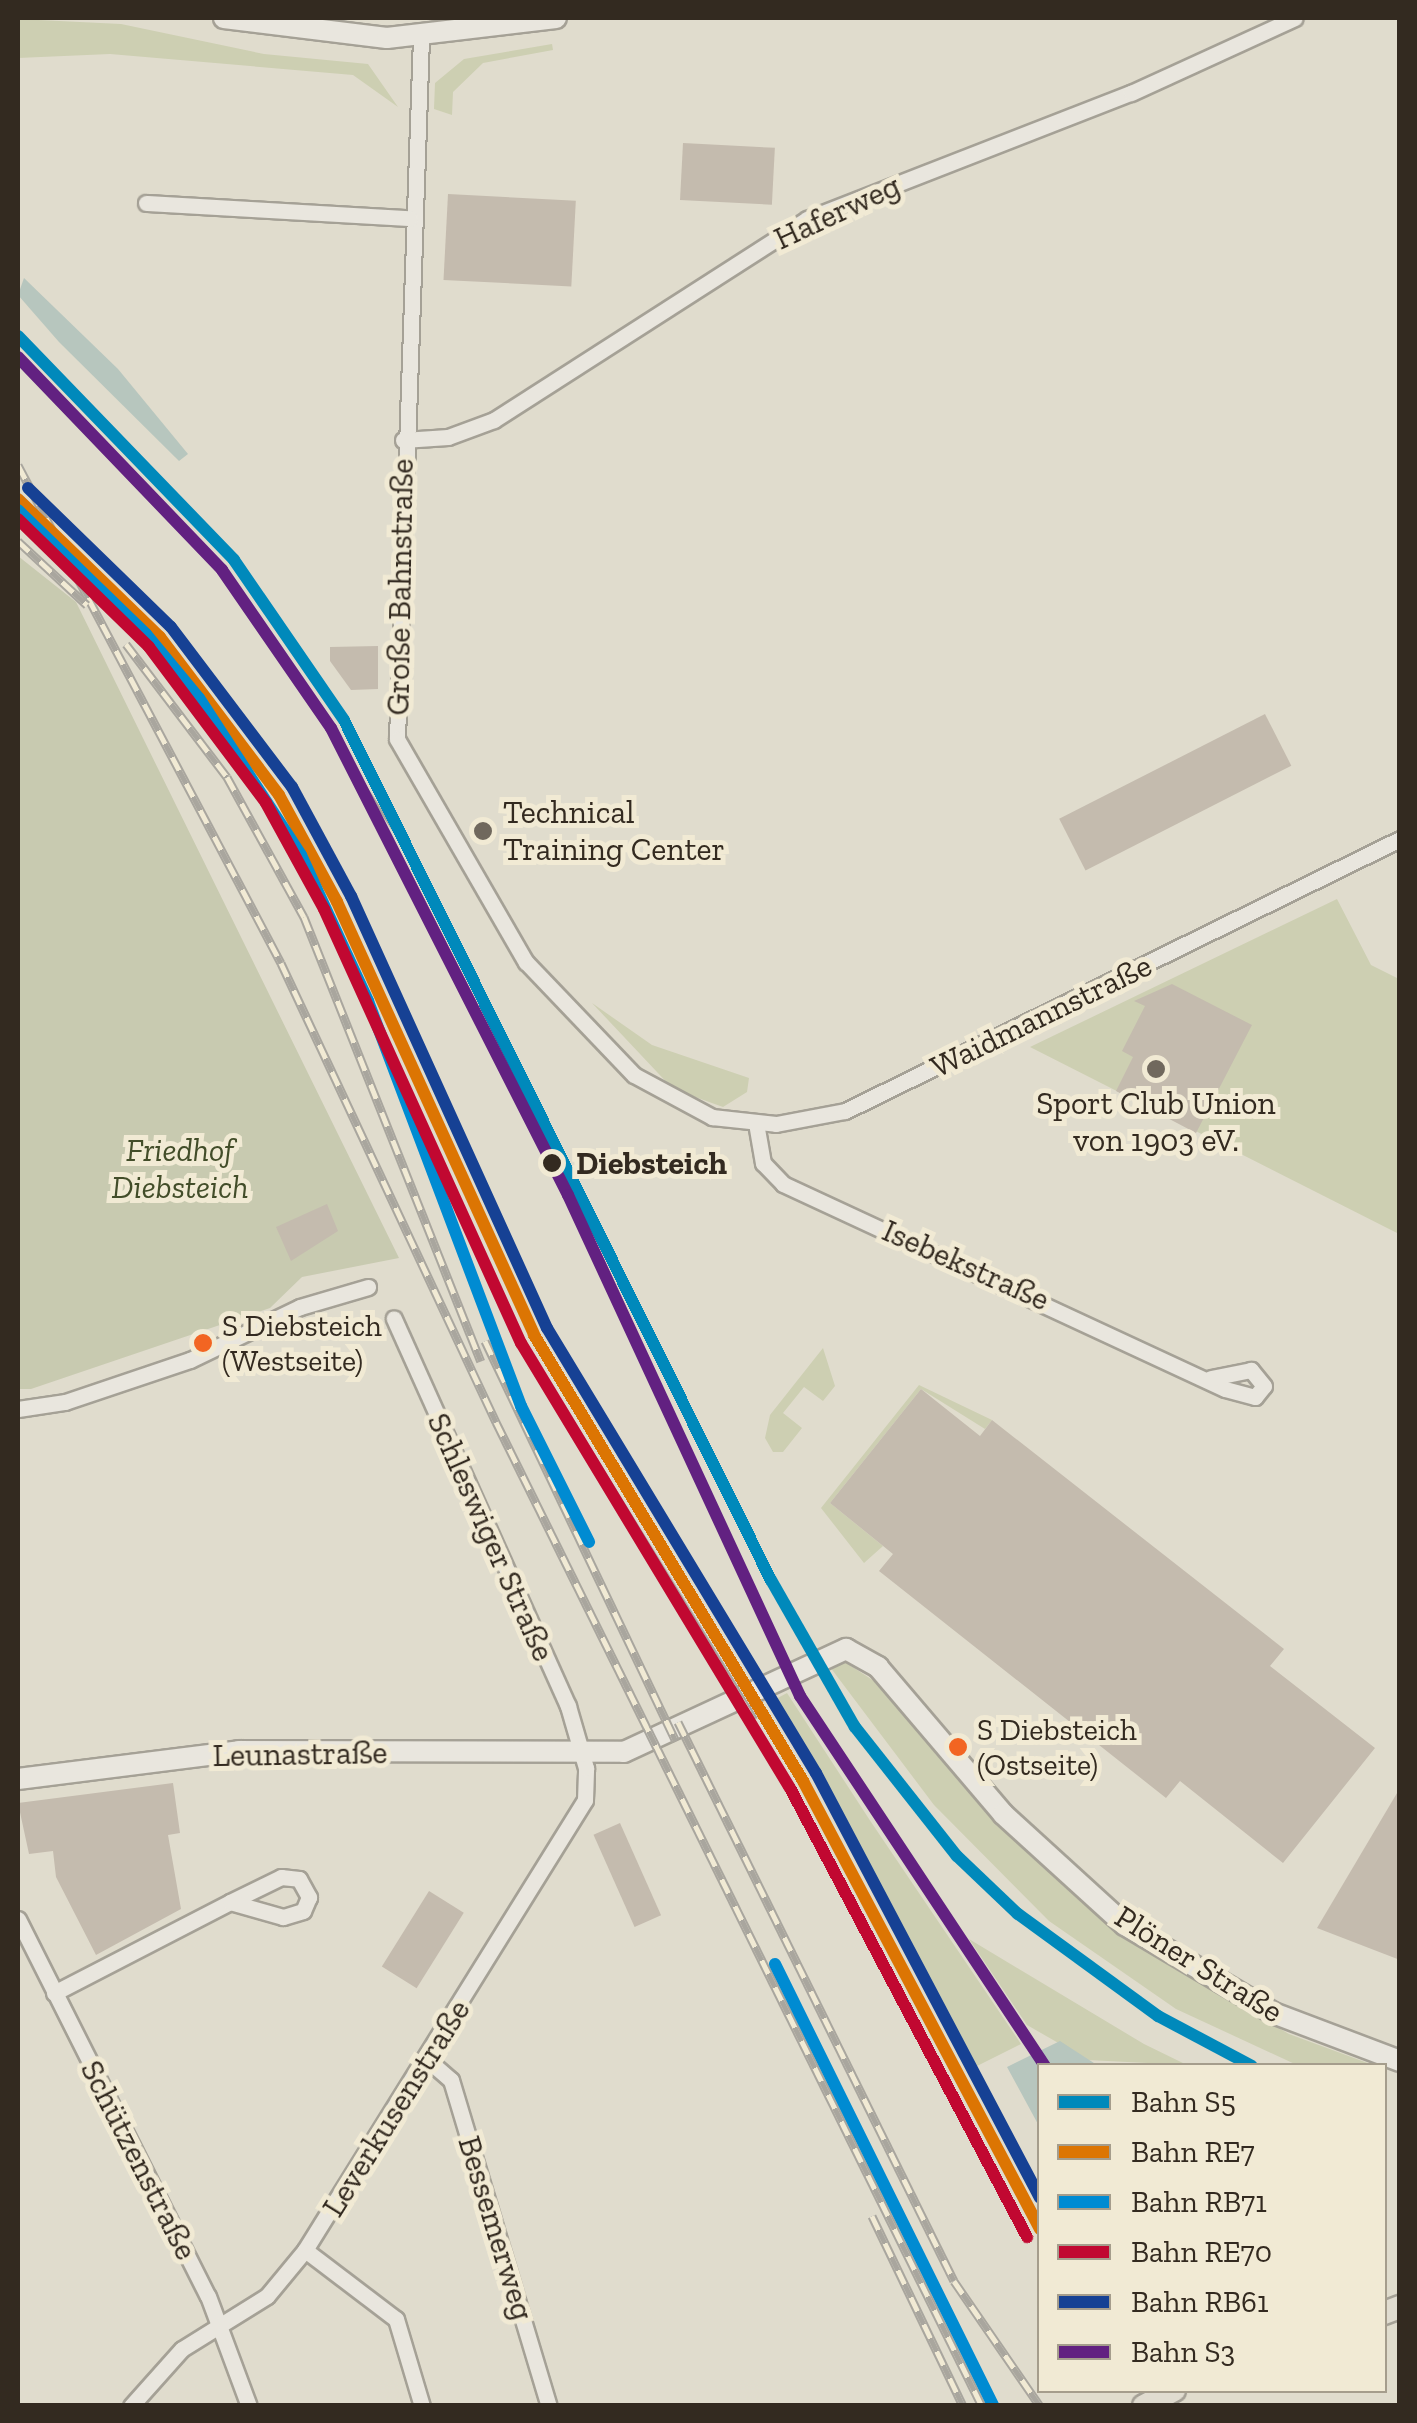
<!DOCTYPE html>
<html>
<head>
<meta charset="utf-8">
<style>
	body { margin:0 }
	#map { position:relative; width:1417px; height:2423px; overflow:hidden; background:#e0dccd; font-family:"Zilla Slab",serif }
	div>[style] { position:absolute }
	.green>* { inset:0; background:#cdcfb2 }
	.cemetery>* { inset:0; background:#c8cab0 }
	.water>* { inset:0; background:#b7c6be }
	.building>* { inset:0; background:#c4bbae; transform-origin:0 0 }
	.roads { filter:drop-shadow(2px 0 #a5a196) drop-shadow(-2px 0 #a5a196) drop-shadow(0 2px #a5a196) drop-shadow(0 -2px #a5a196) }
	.street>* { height:15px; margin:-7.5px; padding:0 7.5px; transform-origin:7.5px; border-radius:7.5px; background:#e9e6de }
	.secondary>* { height:20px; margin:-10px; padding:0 10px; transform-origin:10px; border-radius:10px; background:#e9e6de }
	.primary>* { height:22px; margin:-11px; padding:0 11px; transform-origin:11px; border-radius:11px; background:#e0dcd0 }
	.tram>* { height:2.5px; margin:-1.25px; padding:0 1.25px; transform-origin:1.25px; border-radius:1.25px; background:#a9a69e }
	.rail>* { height:9px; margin-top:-4.5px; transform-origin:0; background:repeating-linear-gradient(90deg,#f1ead4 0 15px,#a9a69e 0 30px); box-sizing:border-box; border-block:2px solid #a9a69e }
	.rail-1>* { height:12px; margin:-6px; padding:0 6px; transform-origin:6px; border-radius:6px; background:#0089bb }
	.rail-2>* { height:12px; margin:-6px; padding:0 6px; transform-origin:6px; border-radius:6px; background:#dc7503 }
	.rail-3>* { height:12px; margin:-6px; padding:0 6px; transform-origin:6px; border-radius:6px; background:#008bd2 }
	.rail-4>* { height:12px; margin:-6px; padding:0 6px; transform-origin:6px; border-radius:6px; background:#c10831 }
	.rail-5>* { height:12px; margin:-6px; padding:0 6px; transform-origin:6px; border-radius:6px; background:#164194 }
	.rail-6>* { height:12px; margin:-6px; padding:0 6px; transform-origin:6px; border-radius:6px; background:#622181 }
	.dots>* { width:28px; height:28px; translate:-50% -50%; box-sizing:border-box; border:5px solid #f1ead4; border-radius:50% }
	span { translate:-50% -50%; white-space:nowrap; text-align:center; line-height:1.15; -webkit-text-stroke:10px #f1ead4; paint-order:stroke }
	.bus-label { font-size:30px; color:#332a20 }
	.left { translate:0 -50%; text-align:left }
	.street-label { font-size:32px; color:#332a20 }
	.poi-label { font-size:32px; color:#332a20 }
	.park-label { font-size:32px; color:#424d29; font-style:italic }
	.stop-label { font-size:32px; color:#332a20; font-weight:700 }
	.frame { position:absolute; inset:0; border:20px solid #332a20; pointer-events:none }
	.legend { position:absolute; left:1037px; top:2063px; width:350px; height:330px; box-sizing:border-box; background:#f1ead4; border:2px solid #a59d8c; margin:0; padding:12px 18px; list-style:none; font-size:30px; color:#332a20 }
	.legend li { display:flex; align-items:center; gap:20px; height:50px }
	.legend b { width:50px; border:2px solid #a59d8c }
</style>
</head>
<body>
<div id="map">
	<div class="green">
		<div style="clip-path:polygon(18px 19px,121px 24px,264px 54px,368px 64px,398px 107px,353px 75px,110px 54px,18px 58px)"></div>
		<div style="clip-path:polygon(552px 44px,553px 50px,483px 63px,453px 92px,452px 115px,434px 109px,435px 83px,464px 59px)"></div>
		<div style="clip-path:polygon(1337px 899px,1371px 965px,1399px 979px,1399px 1234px,1030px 1047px)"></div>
		<div style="clip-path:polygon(592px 1003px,652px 1045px,749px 1078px,747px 1092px,723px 1107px,673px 1089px)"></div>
		<div style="clip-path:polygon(823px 1348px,835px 1386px,823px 1401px,804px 1387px,783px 1413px,802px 1428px,783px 1452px,773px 1452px,765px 1438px,770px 1415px)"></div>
		<div style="clip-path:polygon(919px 1385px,992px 1420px,985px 1429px,921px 1389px,830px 1503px,883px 1546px,864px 1563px,821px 1508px)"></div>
		<div style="clip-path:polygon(842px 1660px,874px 1681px,996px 1824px,1119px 1935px,1289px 2034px,1373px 2065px,1297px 2065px,1176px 2009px,1049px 1921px,934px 1805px,827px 1663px)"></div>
		<div style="clip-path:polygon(787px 1693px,871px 1822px,1021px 2044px,971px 2069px,807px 1750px,774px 1700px)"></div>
		<div style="clip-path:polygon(969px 1939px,1144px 2044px,1187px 2065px,1088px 2060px,1027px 2025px)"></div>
	</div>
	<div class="cemetery">
		<div style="clip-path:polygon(18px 556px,76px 602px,399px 1258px,302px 1277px,270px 1308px,31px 1389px,18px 1389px)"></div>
	</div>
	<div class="water">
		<div style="clip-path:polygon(24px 278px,118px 369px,188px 454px,179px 461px,59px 342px,18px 295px)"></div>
		<div style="clip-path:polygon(1060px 2041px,1097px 2065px,1040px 2066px,1039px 2126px,1007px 2067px)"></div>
	</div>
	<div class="building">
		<div style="left:683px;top:143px;width:92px;height:57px;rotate:3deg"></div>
		<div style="left:448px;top:194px;width:128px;height:86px;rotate:3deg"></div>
		<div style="clip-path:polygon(378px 646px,378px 689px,351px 690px,330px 661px,330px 647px)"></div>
		<div style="left:1265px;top:714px;width:58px;height:231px;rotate:63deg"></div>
		<div style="clip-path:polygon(1172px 984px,1252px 1025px,1196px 1133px,1116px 1091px,1133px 1057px,1122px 1051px,1145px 1006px,1134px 1001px)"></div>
		<div style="clip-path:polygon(327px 1204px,338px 1231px,291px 1261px,276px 1227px)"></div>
		<div style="clip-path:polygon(921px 1389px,980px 1436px,992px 1420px,1284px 1649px,1270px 1666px,1375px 1748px,1283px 1863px,1180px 1781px,1166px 1798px,879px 1571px,893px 1554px,830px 1503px)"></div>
		<div style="clip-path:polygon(173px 1783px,180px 1833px,168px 1835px,181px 1909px,96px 1955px,56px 1877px,53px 1851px,29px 1854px,18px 1803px)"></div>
		<div style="clip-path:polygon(1400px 1788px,1400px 1960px,1317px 1928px)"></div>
		<div style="left:620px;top:1823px;width:101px;height:29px;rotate:66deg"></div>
		<div style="left:429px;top:1891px;width:41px;height:89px;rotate:32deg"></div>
	</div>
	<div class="roads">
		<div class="street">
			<div style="left:421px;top:37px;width:702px;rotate:91.96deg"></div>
			<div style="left:397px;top:739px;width:258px;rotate:60deg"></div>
			<div style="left:526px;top:962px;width:156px;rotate:46.3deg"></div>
			<div style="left:634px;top:1075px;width:89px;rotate:28.3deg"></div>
			<div style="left:712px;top:1117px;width:64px;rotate:6.2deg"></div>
			<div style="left:776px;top:1124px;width:70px;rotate:-10.7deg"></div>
			<div style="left:845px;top:1111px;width:618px;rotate:-26.11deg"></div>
			<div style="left:146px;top:203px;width:264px;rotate:3.3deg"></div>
			<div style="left:403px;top:440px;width:45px;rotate:-3.8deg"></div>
			<div style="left:448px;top:437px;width:49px;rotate:-20.3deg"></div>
			<div style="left:494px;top:420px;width:372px;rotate:-32.7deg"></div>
			<div style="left:807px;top:219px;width:348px;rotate:-21.3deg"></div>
			<div style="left:1131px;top:93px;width:180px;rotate:-24.6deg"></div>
			<div style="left:756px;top:1123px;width:41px;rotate:80.1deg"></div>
			<div style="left:763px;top:1163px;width:29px;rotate:46deg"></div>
			<div style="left:783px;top:1184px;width:487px;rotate:24.9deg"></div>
			<div style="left:1225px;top:1389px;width:31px;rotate:15deg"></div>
			<div style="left:1255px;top:1397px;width:14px;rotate:-51deg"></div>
			<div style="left:1264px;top:1386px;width:21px;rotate:-129deg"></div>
			<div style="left:1251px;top:1370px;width:41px;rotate:168.7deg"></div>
			<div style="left:18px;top:1409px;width:48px;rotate:-8.5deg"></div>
			<div style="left:65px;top:1402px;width:132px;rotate:-18.6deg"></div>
			<div style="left:190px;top:1360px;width:122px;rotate:-25.7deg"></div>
			<div style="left:300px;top:1307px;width:71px;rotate:-16.4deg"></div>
			<div style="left:18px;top:1919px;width:422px;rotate:63.3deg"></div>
			<div style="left:208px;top:2296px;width:117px;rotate:69.6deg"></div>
			<div style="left:54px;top:1993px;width:198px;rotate:-27.3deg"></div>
			<div style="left:230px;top:1902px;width:57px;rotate:-26.1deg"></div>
			<div style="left:281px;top:1877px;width:18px;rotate:6deg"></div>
			<div style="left:299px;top:1879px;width:21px;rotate:61deg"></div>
			<div style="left:309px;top:1897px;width:15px;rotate:113deg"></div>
			<div style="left:303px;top:1911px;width:21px;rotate:163deg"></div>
			<div style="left:283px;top:1917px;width:55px;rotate:-164.2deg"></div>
			<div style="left:429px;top:2061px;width:29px;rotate:41deg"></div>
			<div style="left:451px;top:2080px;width:340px;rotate:73.3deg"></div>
			<div style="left:305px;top:2250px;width:114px;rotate:37.2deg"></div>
			<div style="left:396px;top:2319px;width:91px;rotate:73.4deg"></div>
			<div style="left:131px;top:2406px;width:76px;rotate:-48.2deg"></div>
			<div style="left:182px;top:2349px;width:100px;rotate:-31.9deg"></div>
			<div style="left:267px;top:2296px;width:60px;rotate:-50.4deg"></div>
			<div style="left:305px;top:2250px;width:530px;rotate:-58.11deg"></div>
			<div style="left:585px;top:1800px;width:32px;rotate:-88deg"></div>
			<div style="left:586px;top:1768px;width:65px;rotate:-106.2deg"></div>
			<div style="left:568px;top:1706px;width:425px;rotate:-114.2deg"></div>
		</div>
		<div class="secondary">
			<div style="left:224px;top:18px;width:164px;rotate:7deg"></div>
			<div style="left:387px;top:38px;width:170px;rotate:-6.7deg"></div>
			<div style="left:18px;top:1779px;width:223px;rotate:-7.2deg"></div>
			<div style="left:239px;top:1751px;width:385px;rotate:0.1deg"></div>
			<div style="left:624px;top:1752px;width:245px;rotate:-24.9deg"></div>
			<div style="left:846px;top:1649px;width:37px;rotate:29deg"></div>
			<div style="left:878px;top:1667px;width:193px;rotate:49.6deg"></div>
			<div style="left:1003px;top:1814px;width:165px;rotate:42.3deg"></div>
			<div style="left:1125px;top:1925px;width:172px;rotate:30.7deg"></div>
			<div style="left:1273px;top:2013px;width:136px;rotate:20.7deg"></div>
		</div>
		<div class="primary">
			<div style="left:1384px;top:2313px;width:17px;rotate:-21deg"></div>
			<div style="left:1144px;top:2406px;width:34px;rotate:-28deg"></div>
		</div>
	</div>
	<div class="tram">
		<div style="left:18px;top:358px;width:270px;rotate:45.3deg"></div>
		<div style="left:208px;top:550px;width:134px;rotate:55.4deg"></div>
		<div style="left:277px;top:651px;width:289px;rotate:56.9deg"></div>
		<div style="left:379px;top:827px;width:87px;rotate:62.5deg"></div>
	</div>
	<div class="rail">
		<div style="left:18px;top:465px;width:563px;rotate:62.16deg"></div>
		<div style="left:281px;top:963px;width:507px;rotate:64.9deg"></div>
		<div style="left:496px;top:1422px;width:1097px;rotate:63.72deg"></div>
		<div style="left:18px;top:541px;width:94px;rotate:42.8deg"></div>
		<div style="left:126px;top:644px;width:167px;rotate:52.8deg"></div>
		<div style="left:227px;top:777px;width:160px;rotate:61.2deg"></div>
		<div style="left:304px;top:917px;width:478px;rotate:68.3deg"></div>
		<div style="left:485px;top:1341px;width:443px;rotate:64.5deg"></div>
		<div style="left:552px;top:1393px;width:384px;rotate:58.3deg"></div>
		<div style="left:678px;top:1722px;width:623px;rotate:63.72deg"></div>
		<div style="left:954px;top:2281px;width:152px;rotate:55.5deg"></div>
		<div style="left:872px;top:2216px;width:211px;rotate:64.4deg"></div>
	</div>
	<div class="rail-1">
		<div style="left:18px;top:336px;width:311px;rotate:46deg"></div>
		<div style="left:234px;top:560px;width:194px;rotate:55.5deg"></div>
		<div style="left:344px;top:720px;width:960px;rotate:63.6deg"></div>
		<div style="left:771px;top:1580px;width:169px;rotate:60.3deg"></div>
		<div style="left:855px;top:1727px;width:164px;rotate:51.7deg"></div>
		<div style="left:957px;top:1856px;width:84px;rotate:43.6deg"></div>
		<div style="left:1018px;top:1914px;width:173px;rotate:36.1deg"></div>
		<div style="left:1158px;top:2016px;width:106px;rotate:28deg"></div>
	</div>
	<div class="rail-2">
		<div style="left:18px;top:499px;width:198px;rotate:44.2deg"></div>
		<div style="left:160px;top:637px;width:198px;rotate:53deg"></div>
		<div style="left:279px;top:795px;width:122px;rotate:61.5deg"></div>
		<div style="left:337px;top:902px;width:476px;rotate:65.5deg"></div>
		<div style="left:534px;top:1335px;width:521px;rotate:58.9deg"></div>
		<div style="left:803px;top:1781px;width:507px;rotate:62.12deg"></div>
	</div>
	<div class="rail-3">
		<div style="left:18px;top:510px;width:178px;rotate:44.1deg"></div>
		<div style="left:146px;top:634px;width:83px;rotate:50.4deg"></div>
		<div style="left:199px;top:698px;width:187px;rotate:57deg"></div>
		<div style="left:301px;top:855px;width:161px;rotate:65.3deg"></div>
		<div style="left:368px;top:1001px;width:433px;rotate:69.3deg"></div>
		<div style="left:521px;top:1406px;width:152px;rotate:63.4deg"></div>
		<div style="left:775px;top:1964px;width:493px;rotate:63.7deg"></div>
	</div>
	<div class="rail-4">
		<div style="left:18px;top:519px;width:183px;rotate:44.3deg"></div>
		<div style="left:149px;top:647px;width:195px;rotate:53.1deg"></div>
		<div style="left:266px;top:803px;width:121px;rotate:61.3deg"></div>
		<div style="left:324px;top:909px;width:477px;rotate:65.6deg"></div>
		<div style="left:521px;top:1343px;width:520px;rotate:58.85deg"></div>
		<div style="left:790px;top:1788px;width:508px;rotate:62.17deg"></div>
	</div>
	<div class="rail-5">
		<div style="left:28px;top:488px;width:199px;rotate:44.2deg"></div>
		<div style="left:171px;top:627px;width:201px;rotate:52.9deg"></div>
		<div style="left:292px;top:787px;width:124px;rotate:61.6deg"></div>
		<div style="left:351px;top:896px;width:474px;rotate:65.6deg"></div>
		<div style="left:547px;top:1328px;width:520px;rotate:58.85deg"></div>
		<div style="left:816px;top:1773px;width:480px;rotate:62.2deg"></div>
	</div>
	<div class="rail-6">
		<div style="left:18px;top:357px;width:295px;rotate:46.2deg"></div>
		<div style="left:222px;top:570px;width:192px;rotate:55.4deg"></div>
		<div style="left:331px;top:728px;width:524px;rotate:63.09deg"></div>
		<div style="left:568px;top:1195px;width:552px;rotate:65.15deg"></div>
		<div style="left:800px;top:1696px;width:444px;rotate:56.5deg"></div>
	</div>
	<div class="dots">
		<div style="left:483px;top:831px;background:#70685d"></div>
		<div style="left:1156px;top:1069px;background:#70685d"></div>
		<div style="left:552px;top:1163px;background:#332a20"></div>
		<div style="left:203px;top:1343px;background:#f26522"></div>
		<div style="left:958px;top:1747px;background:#f26522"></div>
	</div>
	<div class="bus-label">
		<span class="left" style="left:222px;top:1343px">S Diebsteich<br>(Westseite)</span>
		<span class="left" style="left:977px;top:1747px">S Diebsteich<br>(Ostseite)</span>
	</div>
	<div class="street-label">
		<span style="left:837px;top:212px;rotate:-25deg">Haferweg</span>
		<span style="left:400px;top:587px;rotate:-89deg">Große Bahnstraße</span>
		<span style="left:1041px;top:1016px;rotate:-26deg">Waidmannstraße</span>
		<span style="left:966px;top:1265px;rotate:24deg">Isebekstraße</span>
		<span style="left:491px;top:1537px;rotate:66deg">Schleswiger Straße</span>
		<span style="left:300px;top:1754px;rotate:-1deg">Leunastraße</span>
		<span style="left:1199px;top:1964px;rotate:32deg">Plöner Straße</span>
		<span style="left:396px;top:2108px;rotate:-58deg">Leverkusenstraße</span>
		<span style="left:139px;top:2160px;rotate:63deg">Schützenstraße</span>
		<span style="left:496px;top:2228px;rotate:73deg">Bessemerweg</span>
	</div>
	<div class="poi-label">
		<span class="left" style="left:503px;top:831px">Technical<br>Training Center</span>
		<span style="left:1156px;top:1122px">Sport Club Union<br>von 1903 eV.</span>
	</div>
	<div class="park-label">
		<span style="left:180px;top:1169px">Friedhof<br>Diebsteich</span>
	</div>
	<div class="stop-label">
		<span class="left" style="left:576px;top:1163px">Diebsteich</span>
	</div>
	<div class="frame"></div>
	<ul class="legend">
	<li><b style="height:12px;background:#0089bb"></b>Bahn S5</li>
	<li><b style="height:12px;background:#dc7503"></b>Bahn RE7</li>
	<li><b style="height:12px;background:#008bd2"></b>Bahn RB71</li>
	<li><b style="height:12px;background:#c10831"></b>Bahn RE70</li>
	<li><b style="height:12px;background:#164194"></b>Bahn RB61</li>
	<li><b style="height:12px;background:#622181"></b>Bahn S3</li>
	</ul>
</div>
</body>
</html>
